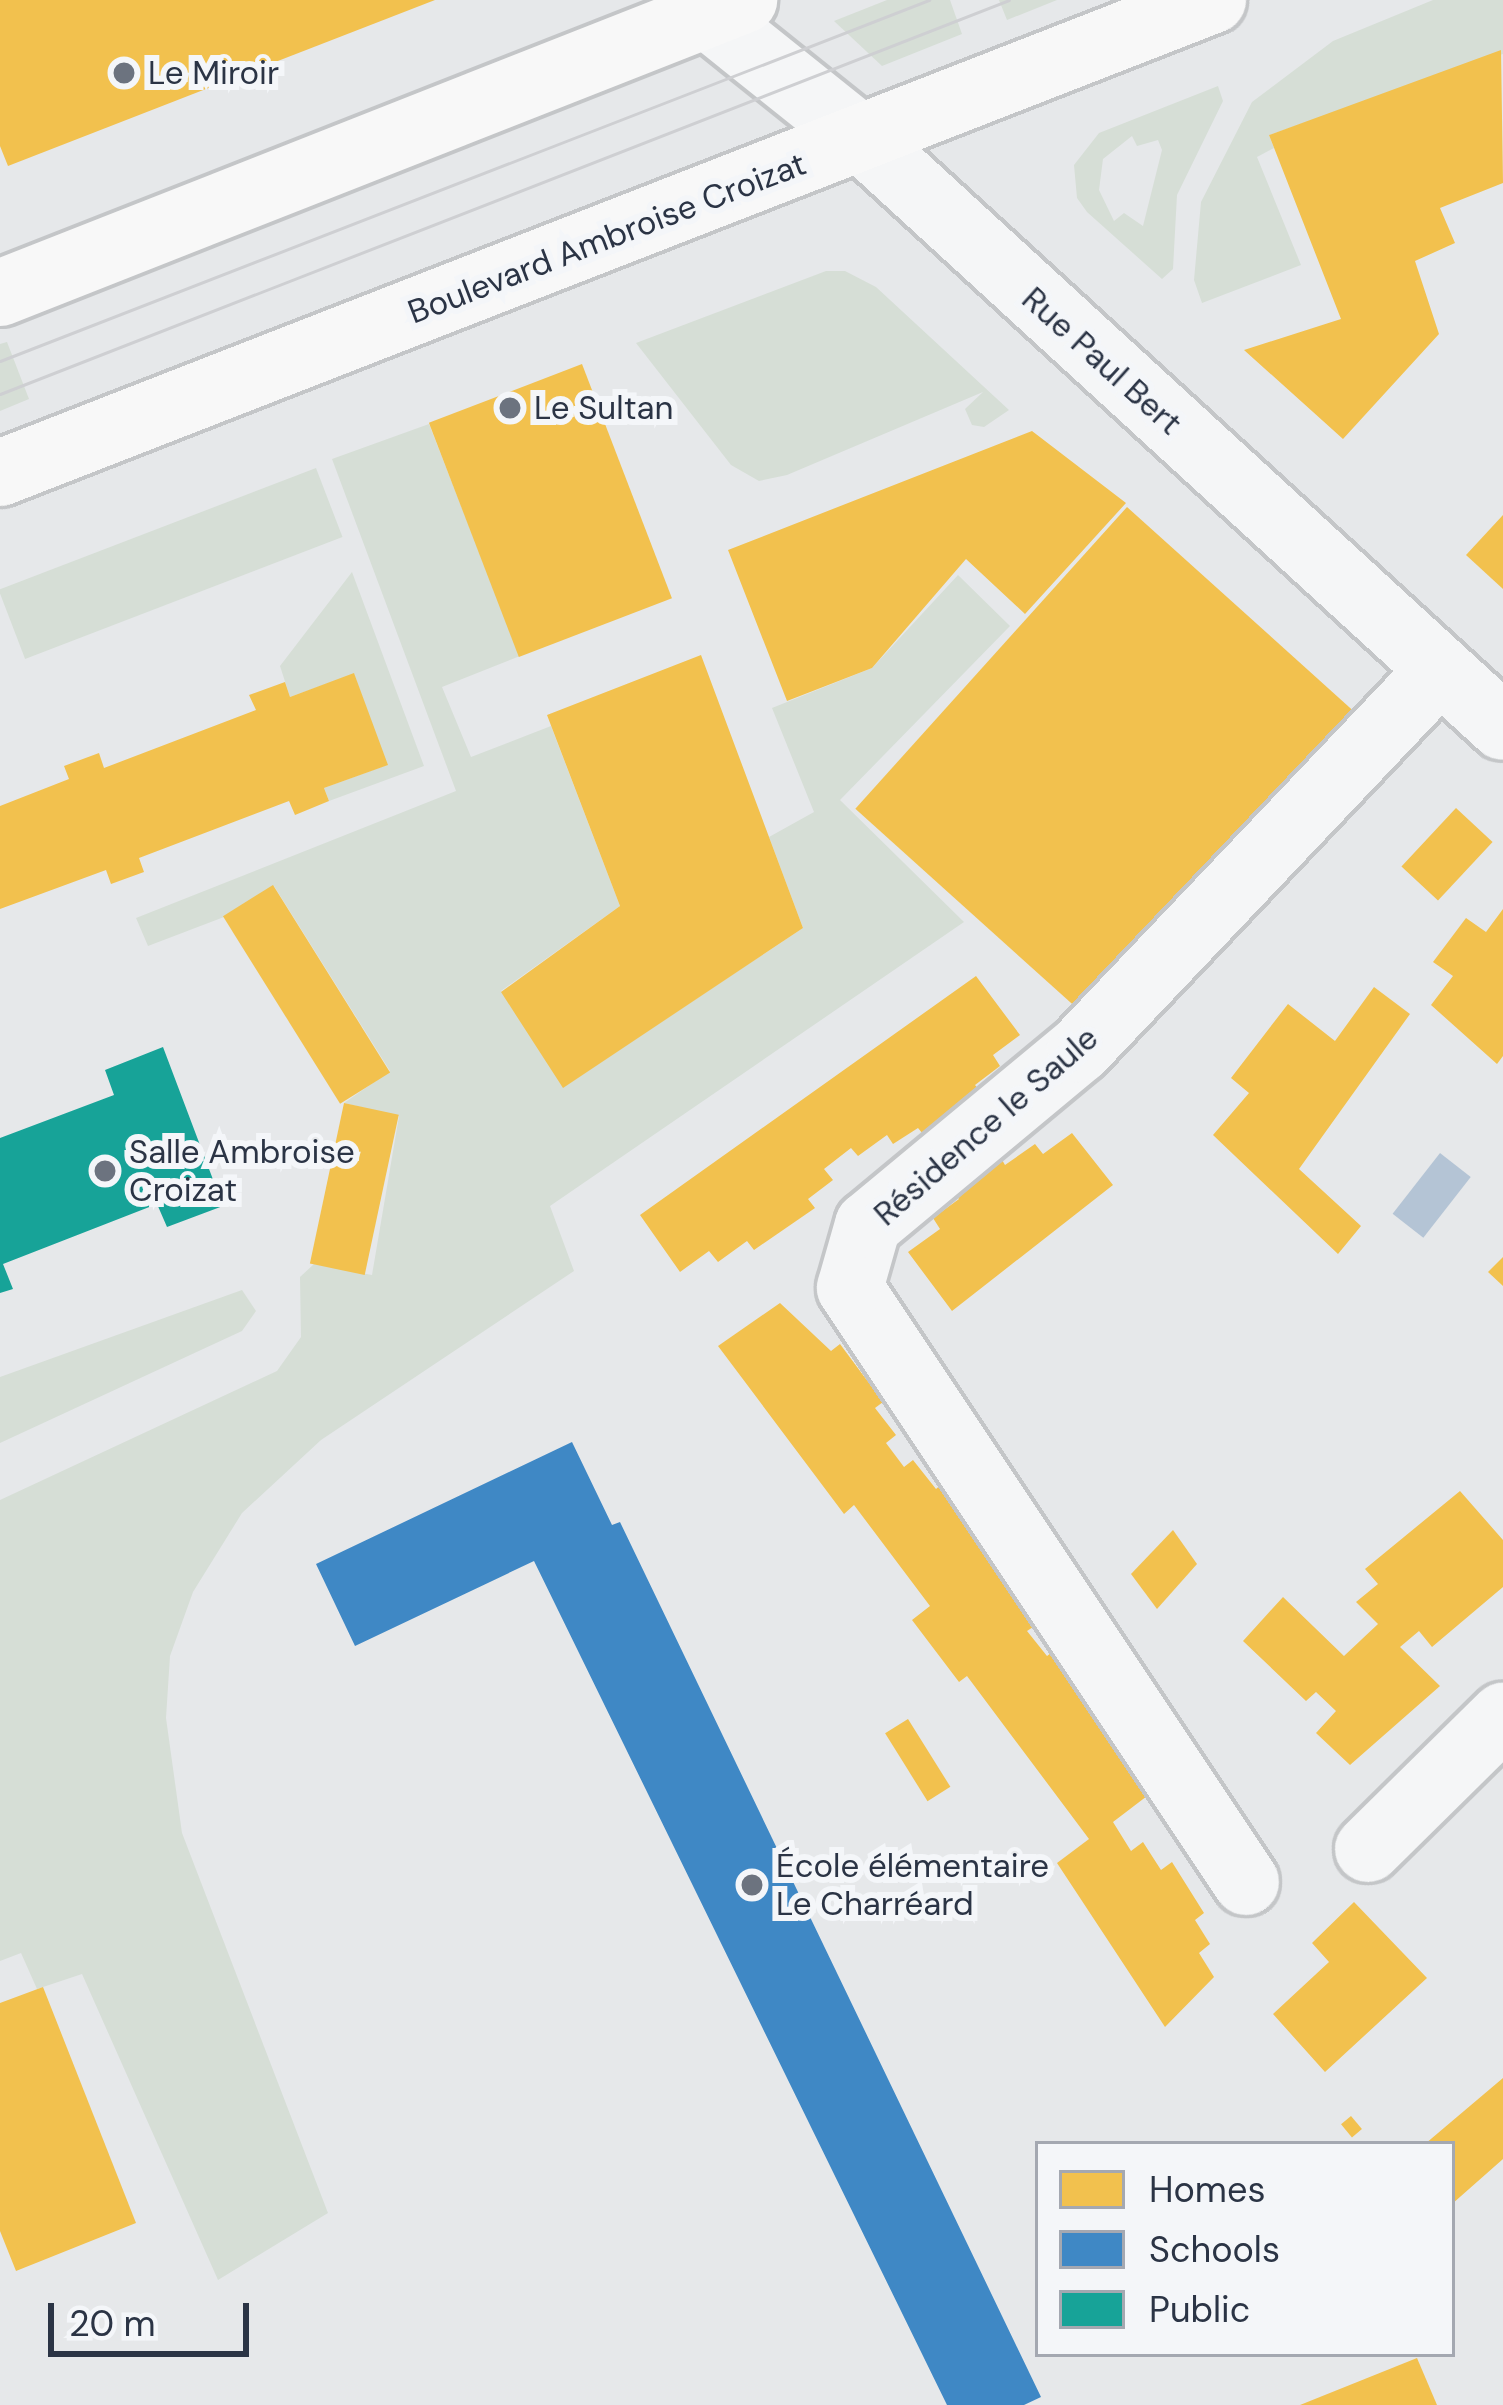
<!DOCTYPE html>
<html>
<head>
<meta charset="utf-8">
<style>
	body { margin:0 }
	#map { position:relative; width:1503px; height:2405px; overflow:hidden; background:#e6e8ea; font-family:"DM Sans",sans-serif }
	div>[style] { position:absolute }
	.green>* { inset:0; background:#d6ded6; transform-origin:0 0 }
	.water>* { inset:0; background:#b4c4d5; transform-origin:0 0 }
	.homes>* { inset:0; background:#f2c14e; transform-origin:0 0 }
	.schools>* { inset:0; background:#3f88c5 }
	.public>* { inset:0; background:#17a398 }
	.roads { filter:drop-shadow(3px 0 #c4c6c8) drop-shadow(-3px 0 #c4c6c8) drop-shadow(0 3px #c4c6c8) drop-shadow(0 -3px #c4c6c8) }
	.minor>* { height:66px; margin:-33px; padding:0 33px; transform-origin:33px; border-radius:33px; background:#f5f6f7 }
	.tertiary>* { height:66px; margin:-33px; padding:0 33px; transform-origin:33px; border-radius:33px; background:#f5f6f7 }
	.primary>* { height:66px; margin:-33px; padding:0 33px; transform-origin:33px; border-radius:33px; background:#f8f8f8 }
	.tram>* { height:3px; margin:-1.5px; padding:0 1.5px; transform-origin:1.5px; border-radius:1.5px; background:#cecfd2 }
	.dots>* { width:33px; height:33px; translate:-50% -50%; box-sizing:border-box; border:6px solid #f4f6f9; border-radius:50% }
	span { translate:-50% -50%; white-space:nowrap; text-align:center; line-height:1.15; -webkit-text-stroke:12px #f4f6f9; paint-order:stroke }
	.poi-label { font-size:33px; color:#2b3445 }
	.left { translate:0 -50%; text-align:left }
	.street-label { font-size:33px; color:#2b3445 }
	.legend { position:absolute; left:1035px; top:2141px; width:420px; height:216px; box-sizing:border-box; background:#f4f6f9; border:3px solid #a4a8b1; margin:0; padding:15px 21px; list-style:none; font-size:36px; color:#2b3445 }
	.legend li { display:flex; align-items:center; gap:24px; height:60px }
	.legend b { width:60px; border:3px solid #a4a8b1 }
	.scale { position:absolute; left:48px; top:2303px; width:201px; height:54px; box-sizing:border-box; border:6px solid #2b3445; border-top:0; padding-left:15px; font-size:36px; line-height:42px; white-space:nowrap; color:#2b3445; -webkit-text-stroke:9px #f4f6f9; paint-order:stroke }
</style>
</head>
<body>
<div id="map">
	<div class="green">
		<div style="clip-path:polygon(887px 0,950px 0,962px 34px,882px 66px,834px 21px)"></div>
		<div style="clip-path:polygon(999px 0,1057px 0,1007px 20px)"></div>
		<div style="clip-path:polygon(1433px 0,1503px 0,1503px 54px,1269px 135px,1274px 148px,1257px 157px,1301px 265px,1202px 303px,1194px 280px,1201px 202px,1252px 102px,1333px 41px)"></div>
		<div style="clip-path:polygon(evenodd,1218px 86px,1223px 101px,1177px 195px,1173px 269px,1162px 279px,1087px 212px,1077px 198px,1074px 165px,1099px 133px,1218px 86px,1132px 136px,1137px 146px,1158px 140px,1162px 150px,1143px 226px,1124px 213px,1114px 221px,1099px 190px,1103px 159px,1132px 136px)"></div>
		<div style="clip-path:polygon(826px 271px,845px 271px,876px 287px,1009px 410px,984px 427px,972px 425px,965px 409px,983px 392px,787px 475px,759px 481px,731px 465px,636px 343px)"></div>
		<div style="clip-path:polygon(7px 342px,29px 399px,0 411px,0 344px)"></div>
		<div style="clip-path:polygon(429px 424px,520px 656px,442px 687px,471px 757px,551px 726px,620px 906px,501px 991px,563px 1087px,803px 928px,769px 837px,814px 812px,772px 708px,872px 668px,958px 575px,1010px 626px,840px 800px,964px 922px,550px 1206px,574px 1271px,321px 1440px,242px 1513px,193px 1592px,170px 1656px,166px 1718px,182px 1833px,328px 2213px,218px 2280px,82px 1974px,37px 1989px,21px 1953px,0 1961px,0 1500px,277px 1371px,301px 1337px,300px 1277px,314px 1264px,372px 1275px,399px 1116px,344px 1103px,390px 1071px,274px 886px,224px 917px,148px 946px,136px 918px,456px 791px,332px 459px)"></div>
		<div style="left:316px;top:468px;width:74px;height:340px;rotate:69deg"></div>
		<div style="clip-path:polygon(352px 572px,424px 766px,329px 801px,324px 788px,387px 765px,354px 674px,290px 697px,280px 666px)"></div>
		<div style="clip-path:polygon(242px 1290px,256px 1311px,242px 1331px,0 1443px,0 1377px)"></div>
	</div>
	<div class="water">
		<div style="left:1440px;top:1153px;width:39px;height:77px;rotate:38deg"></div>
	</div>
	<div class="homes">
		<div style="clip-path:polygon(0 0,435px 0,8px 166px,0 146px)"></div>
		<div style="clip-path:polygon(1501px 50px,1503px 183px,1440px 208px,1455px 243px,1415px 261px,1439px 334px,1343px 439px,1244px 350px,1341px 319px,1269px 135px)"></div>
		<div style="left:582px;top:364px;width:251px;height:164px;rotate:69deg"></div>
		<div style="clip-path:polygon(1032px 431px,1126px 503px,1025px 614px,966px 559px,872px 668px,787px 701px,728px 550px)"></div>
		<div style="left:1127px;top:507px;width:329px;height:406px;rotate:42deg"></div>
		<div style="clip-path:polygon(1503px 515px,1503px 589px,1466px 555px)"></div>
		<div style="clip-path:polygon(701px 655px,803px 928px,563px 1088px,501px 992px,620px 906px,547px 715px)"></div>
		<div style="clip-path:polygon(354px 673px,388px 765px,324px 788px,329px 801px,295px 815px,289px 801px,139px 858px,144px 872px,111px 884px,106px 870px,0 909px,0 806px,69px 779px,64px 766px,99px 753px,104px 768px,256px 710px,249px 695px,285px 682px,290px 697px)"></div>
		<div style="left:1456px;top:808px;width:50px;height:80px;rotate:43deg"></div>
		<div style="left:273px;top:885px;width:221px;height:59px;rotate:58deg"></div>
		<div style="clip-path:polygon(1503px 909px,1503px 1056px,1497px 1064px,1431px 1005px,1453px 976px,1433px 962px,1466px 918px,1486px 932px)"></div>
		<div style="clip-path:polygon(976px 976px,1020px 1035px,993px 1055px,1000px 1066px,975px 1085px,981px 1092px,923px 1134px,918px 1128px,893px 1144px,887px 1135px,858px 1156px,851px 1148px,824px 1169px,833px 1180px,808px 1199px,815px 1208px,754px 1250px,747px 1241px,718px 1262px,709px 1251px,680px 1272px,640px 1215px)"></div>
		<div style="clip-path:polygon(1374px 987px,1410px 1014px,1299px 1169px,1361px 1226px,1338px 1254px,1213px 1135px,1249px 1093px,1231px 1078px,1288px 1004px,1335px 1041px)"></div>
		<div style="left:344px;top:1103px;width:56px;height:164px;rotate:12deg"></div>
		<div style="clip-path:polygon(1072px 1133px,1113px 1185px,952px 1311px,908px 1252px,940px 1229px,933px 1218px,959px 1199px,953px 1192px,1001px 1158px,1005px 1165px,1035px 1144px,1043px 1154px)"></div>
		<div style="clip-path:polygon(1503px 1257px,1503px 1286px,1488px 1272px)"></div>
		<div style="clip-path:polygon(780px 1303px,831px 1351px,840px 1344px,883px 1402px,875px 1408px,896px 1435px,886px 1443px,904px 1467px,913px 1460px,936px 1489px,944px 1482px,1025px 1590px,1016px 1598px,1036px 1625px,1027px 1631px,1047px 1656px,1054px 1651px,1151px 1793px,1113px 1822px,1131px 1851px,1143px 1842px,1161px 1870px,1172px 1862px,1204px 1913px,1195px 1920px,1210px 1944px,1199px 1953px,1214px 1977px,1165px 2027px,1057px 1863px,1089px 1839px,967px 1676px,959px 1682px,912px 1620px,930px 1606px,854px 1505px,844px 1514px,718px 1346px)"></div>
		<div style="clip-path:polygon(1460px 1491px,1503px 1540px,1503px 1587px,1432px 1647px,1419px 1631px,1400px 1647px,1440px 1686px,1350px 1765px,1316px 1733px,1336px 1711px,1316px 1692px,1306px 1701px,1243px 1641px,1283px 1597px,1344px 1656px,1378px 1624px,1356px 1602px,1378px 1584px,1365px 1569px)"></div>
		<div style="clip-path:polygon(1173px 1530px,1197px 1564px,1157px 1609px,1131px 1574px)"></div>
		<div style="left:908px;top:1719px;width:80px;height:27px;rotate:58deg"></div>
		<div style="clip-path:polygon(1354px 1902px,1427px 1978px,1325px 2072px,1273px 2014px,1329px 1962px,1312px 1943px)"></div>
		<div style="clip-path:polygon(43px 1987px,136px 2223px,16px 2271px,0 2231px,0 2003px)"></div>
		<div style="clip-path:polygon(1503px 2078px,1503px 2159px,1452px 2204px,1452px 2144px,1425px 2144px)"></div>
		<div style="left:1351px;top:2116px;width:17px;height:13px;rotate:50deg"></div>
		<div style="clip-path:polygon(1417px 2358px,1437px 2405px,1300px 2405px)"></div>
	</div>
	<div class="schools">
		<div style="clip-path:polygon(572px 1442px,612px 1525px,620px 1522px,1041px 2397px,1024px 2405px,947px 2405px,534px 1561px,355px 1646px,316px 1564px)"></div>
	</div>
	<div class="public">
		<div style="clip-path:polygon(163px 1047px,223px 1206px,167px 1227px,157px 1204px,3px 1264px,13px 1289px,0 1293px,0 1138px,114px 1095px,105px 1070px)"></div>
	</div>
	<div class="roads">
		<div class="minor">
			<div style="left:1368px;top:1849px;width:190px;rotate:-44.6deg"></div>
			<div style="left:1246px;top:1882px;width:714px;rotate:-123.69deg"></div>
			<div style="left:850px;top:1288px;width:66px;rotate:-74.1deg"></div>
			<div style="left:868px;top:1225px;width:276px;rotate:-39.7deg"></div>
			<div style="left:1080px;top:1049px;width:523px;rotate:-46.47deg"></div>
		</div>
		<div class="tertiary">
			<div style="left:707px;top:15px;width:200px;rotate:38.7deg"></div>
			<div style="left:863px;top:140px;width:868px;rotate:42.53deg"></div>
		</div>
		<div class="primary">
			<div style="left:0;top:293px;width:800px;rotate:-21.5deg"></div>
			<div style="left:0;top:473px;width:1302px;rotate:-21.3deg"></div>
		</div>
	</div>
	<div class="tram">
		<div style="left:0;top:361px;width:997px;rotate:-21.24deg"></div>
		<div style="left:0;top:394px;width:1083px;rotate:-21.33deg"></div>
	</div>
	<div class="dots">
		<div style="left:124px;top:73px;background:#6c737f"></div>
		<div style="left:510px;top:408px;background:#6c737f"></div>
		<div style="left:105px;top:1171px;background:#6c737f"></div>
		<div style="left:752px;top:1885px;background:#6c737f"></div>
	</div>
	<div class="poi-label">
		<span class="left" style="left:148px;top:73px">Le Miroir</span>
		<span class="left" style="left:534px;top:408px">Le Sultan</span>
		<span class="left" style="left:129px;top:1171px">Salle Ambroise<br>Croizat</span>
		<span class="left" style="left:776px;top:1885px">École élémentaire<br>Le Charréard</span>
	</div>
	<div class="street-label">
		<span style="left:607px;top:238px;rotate:-21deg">Boulevard Ambroise Croizat</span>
		<span style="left:1102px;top:361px;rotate:42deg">Rue Paul Bert</span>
		<span style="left:986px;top:1126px;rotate:-41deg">Résidence le Saule</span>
	</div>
	<ul class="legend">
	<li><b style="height:33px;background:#f2c14e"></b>Homes</li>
	<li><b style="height:33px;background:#3f88c5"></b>Schools</li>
	<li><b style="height:33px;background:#17a398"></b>Public</li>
	</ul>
	<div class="scale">20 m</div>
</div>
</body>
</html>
